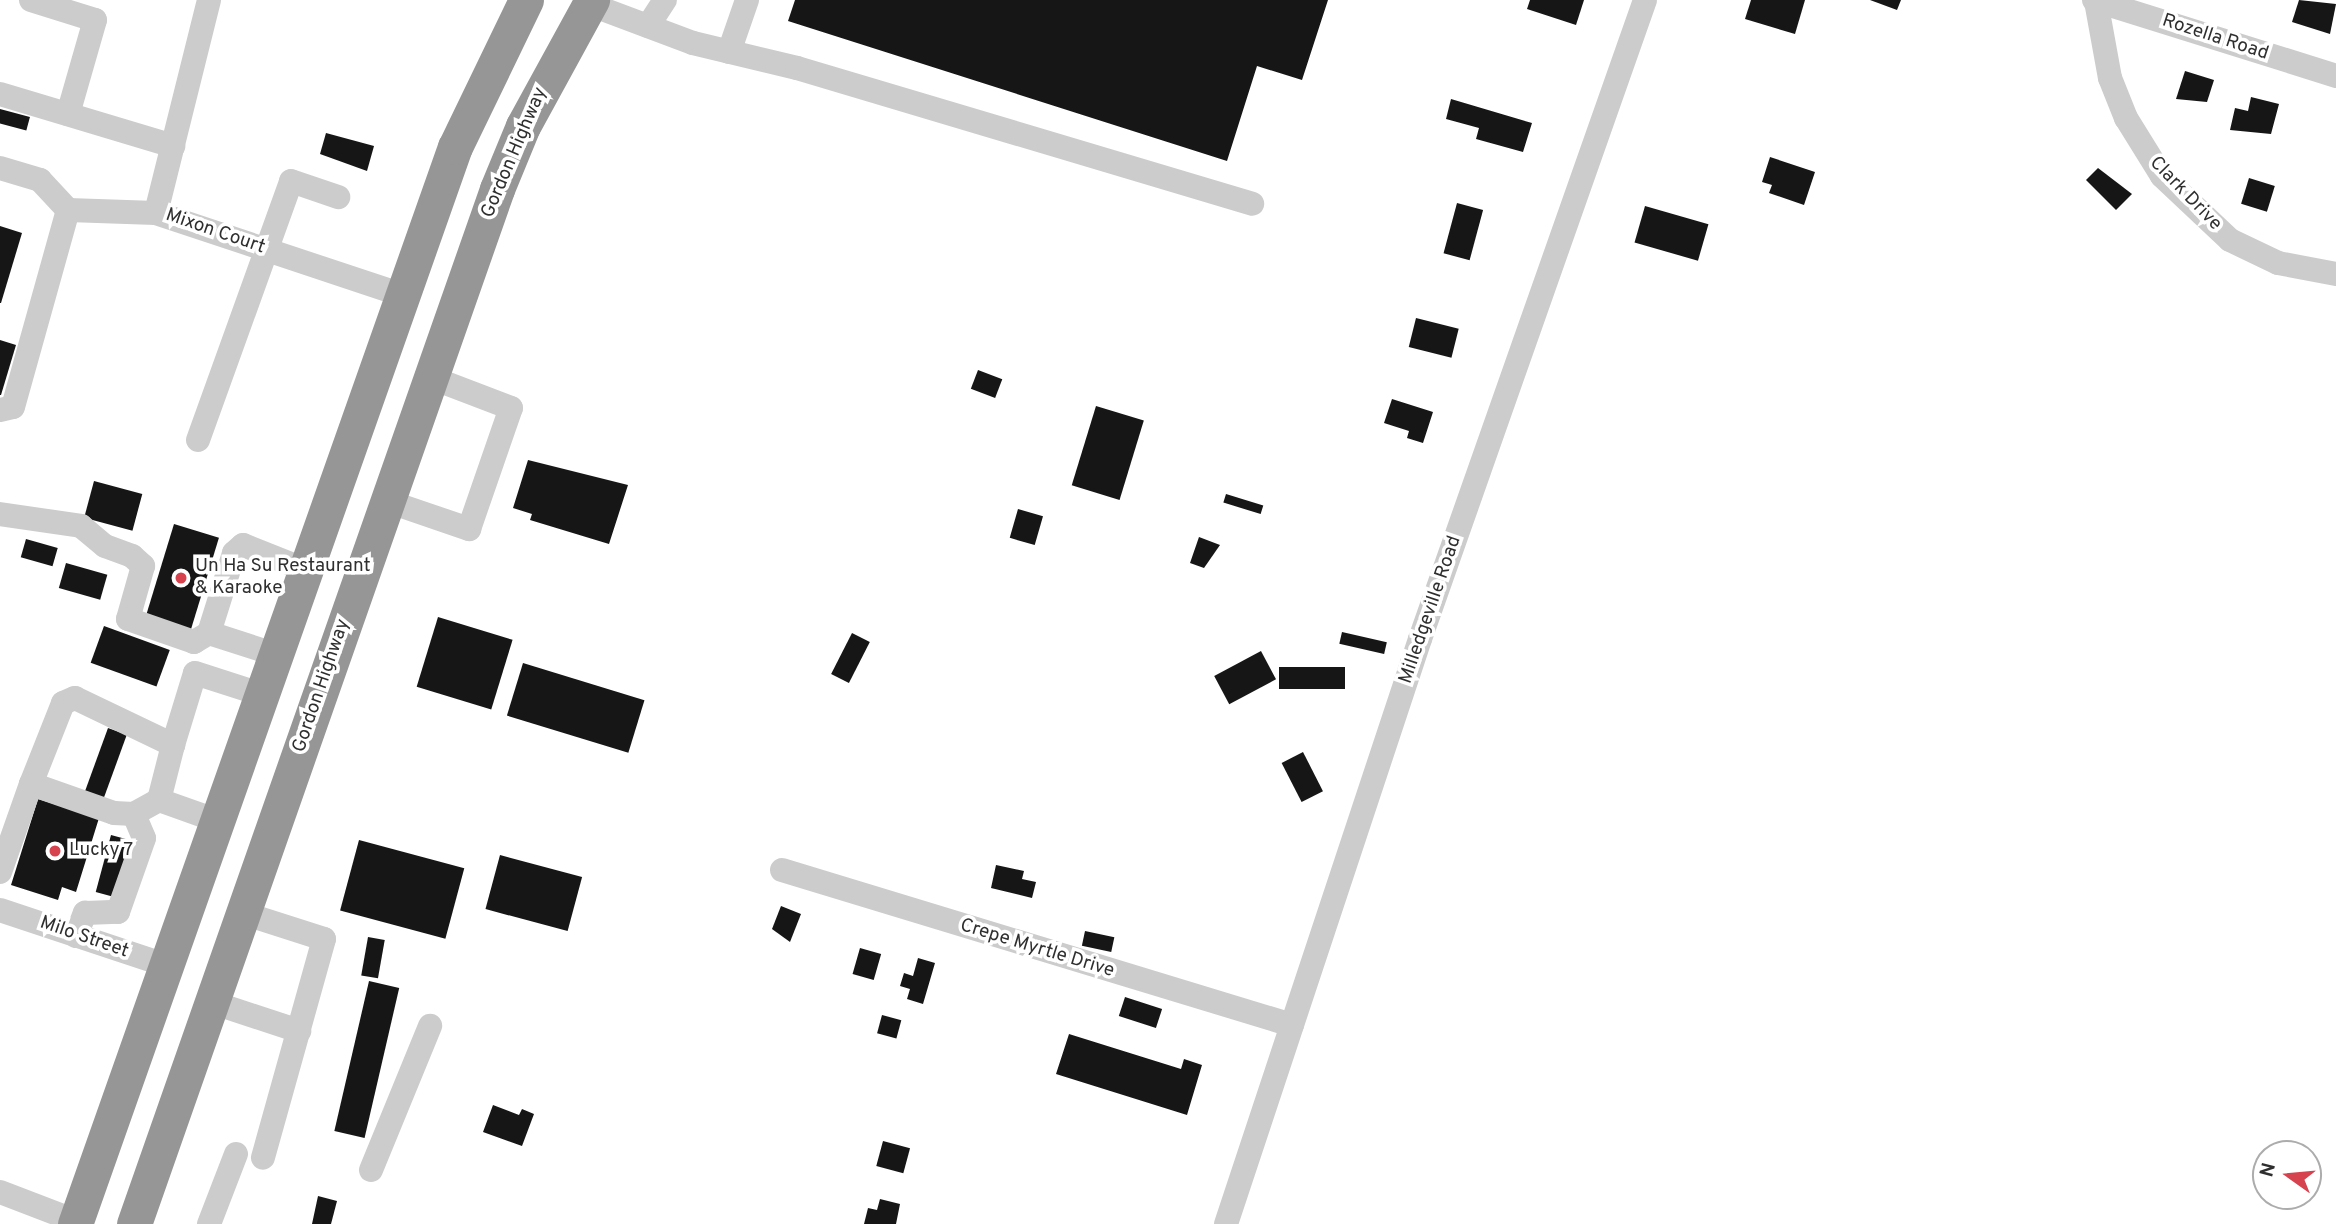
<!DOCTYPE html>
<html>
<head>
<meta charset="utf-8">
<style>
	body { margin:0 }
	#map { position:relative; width:2336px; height:1224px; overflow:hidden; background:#fff; font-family:Overpass,sans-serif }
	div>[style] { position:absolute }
	.building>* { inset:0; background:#161616; transform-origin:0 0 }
	.minor>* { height:24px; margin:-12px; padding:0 12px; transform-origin:12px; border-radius:12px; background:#ccc }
	.highway>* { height:35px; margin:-17.5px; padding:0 17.5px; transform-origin:17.5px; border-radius:17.5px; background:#969696 }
	.dots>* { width:19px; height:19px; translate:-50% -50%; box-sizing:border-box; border:4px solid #fff; border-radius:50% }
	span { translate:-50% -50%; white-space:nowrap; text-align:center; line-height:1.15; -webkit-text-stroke:7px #fff; paint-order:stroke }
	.street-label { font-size:19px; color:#2f2f2f }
	.poi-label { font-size:19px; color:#2f2f2f }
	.left { translate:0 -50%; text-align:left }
	.north { position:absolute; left:2252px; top:1140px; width:70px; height:70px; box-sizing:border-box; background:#fff; border:2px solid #acacac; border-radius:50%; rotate:285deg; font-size:19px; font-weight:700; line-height:28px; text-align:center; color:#2f2f2f }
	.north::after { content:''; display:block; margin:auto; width:24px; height:32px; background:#d6424e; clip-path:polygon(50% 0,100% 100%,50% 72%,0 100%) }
</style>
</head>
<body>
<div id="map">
	<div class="building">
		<div style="clip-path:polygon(795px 0,1328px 0,1302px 80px,1257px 66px,1227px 161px,788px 21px)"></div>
		<div style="clip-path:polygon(1530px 0,1584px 0,1576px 25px,1527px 9px)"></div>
		<div style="clip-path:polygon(1751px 0,1805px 0,1795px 34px,1745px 19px)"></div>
		<div style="clip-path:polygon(1870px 0,1901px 0,1897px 10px)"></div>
		<div style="clip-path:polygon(2299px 0,2336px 4px,2330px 34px,2292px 22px)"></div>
		<div style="clip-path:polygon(2185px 71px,2214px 80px,2207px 102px,2176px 99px)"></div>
		<div style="clip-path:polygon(2251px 97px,2279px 104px,2271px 134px,2230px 130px,2235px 108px,2248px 111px)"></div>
		<div style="clip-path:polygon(1451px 99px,1532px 123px,1523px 152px,1476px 139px,1479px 128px,1446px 119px)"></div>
		<div style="left:0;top:109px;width:31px;height:14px;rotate:15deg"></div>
		<div style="clip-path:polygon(326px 133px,374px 146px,367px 171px,320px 154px)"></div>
		<div style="clip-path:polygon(1770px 157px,1815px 172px,1804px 205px,1769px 193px,1772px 185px,1762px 182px)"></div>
		<div style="clip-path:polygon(2098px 168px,2132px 194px,2116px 210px,2086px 180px)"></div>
		<div style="left:2249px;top:178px;width:27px;height:27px;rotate:17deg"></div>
		<div style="left:1457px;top:203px;width:27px;height:52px;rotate:15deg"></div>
		<div style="left:1645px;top:206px;width:66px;height:38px;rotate:16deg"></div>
		<div style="clip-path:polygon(0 226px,22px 233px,1px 303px,0 303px)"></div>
		<div style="left:1416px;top:318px;width:44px;height:30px;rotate:14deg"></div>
		<div style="clip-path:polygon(0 340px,16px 345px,1px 395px,0 395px)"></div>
		<div style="left:978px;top:370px;width:26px;height:20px;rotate:21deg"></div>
		<div style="clip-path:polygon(1392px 399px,1433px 412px,1423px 443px,1407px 438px,1409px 431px,1384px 423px)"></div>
		<div style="left:1096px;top:406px;width:50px;height:83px;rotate:17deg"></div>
		<div style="clip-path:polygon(528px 460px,628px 485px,609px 544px,530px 520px,532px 514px,513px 508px)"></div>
		<div style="left:94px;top:481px;width:50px;height:38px;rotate:15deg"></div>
		<div style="left:1226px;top:494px;width:39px;height:9px;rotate:17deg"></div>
		<div style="left:1018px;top:509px;width:26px;height:30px;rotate:16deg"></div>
		<div style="left:174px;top:524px;width:47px;height:99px;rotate:17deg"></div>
		<div style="clip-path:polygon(1199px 537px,1220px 545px,1204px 568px,1190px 563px)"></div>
		<div style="left:26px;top:539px;width:33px;height:19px;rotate:16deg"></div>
		<div style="left:66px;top:563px;width:43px;height:26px;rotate:16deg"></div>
		<div style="left:438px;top:617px;width:78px;height:73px;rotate:17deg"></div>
		<div style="left:104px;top:626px;width:70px;height:39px;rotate:20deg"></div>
		<div style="left:1342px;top:632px;width:46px;height:12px;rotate:13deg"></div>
		<div style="left:852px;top:633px;width:20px;height:46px;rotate:27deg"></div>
		<div style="left:1261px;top:651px;width:32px;height:53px;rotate:62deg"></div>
		<div style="left:523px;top:663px;width:127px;height:55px;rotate:17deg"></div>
		<div style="left:1345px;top:667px;width:22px;height:66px;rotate:90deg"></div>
		<div style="left:108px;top:728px;width:20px;height:67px;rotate:20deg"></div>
		<div style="left:1303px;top:752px;width:44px;height:24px;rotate:63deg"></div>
		<div style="clip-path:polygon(38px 799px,99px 818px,76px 892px,62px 887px,58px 900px,11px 885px)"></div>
		<div style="left:111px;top:835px;width:20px;height:59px;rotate:15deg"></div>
		<div style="left:359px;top:840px;width:109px;height:73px;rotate:15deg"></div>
		<div style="left:500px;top:855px;width:85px;height:56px;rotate:15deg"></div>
		<div style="clip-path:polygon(996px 865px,1024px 871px,1022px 879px,1036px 882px,1032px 898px,991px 888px)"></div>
		<div style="clip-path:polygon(781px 906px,801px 914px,790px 942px,772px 929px)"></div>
		<div style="left:1085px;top:931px;width:30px;height:15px;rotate:12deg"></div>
		<div style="left:368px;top:937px;width:17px;height:39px;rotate:10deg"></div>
		<div style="left:860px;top:948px;width:22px;height:27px;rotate:16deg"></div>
		<div style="clip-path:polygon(918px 958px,935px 963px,923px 1004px,907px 999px,910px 989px,900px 986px,904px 973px,913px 976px)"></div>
		<div style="left:369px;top:981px;width:31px;height:154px;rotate:13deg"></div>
		<div style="left:1125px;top:997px;width:39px;height:20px;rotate:18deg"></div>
		<div style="left:882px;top:1015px;width:20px;height:19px;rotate:15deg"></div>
		<div style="clip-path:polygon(1069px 1034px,1181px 1069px,1184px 1059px,1202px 1065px,1187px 1115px,1056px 1074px)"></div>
		<div style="clip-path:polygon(493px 1105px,519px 1115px,522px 1109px,534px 1114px,522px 1146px,483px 1132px)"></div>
		<div style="left:883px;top:1141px;width:28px;height:26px;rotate:15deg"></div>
		<div style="clip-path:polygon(318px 1196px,337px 1201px,331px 1224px,312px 1224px)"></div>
		<div style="clip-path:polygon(880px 1199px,900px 1204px,896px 1224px,864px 1224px,868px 1208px,877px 1210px)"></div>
	</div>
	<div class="minor">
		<div style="left:31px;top:0;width:67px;rotate:17.4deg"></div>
		<div style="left:95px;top:20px;width:98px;rotate:106deg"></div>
		<div style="left:209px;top:0;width:219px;rotate:104deg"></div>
		<div style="left:156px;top:213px;width:259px;rotate:18.4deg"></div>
		<div style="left:2094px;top:0;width:254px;rotate:17.4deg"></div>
		<div style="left:2096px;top:1px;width:78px;rotate:79.7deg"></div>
		<div style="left:2110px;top:78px;width:43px;rotate:68.2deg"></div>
		<div style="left:2126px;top:118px;width:68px;rotate:58.2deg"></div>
		<div style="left:2162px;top:176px;width:93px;rotate:43.3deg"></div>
		<div style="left:2230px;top:240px;width:53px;rotate:25.6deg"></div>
		<div style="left:2278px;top:263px;width:59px;rotate:10.7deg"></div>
		<div style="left:589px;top:4px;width:111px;rotate:20.6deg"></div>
		<div style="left:693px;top:43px;width:107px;rotate:13.5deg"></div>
		<div style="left:797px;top:68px;width:475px;rotate:16.6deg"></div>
		<div style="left:648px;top:26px;width:31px;rotate:-57deg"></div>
		<div style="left:729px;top:52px;width:55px;rotate:-70.9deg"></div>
		<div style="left:0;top:94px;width:181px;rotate:16.7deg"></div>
		<div style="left:0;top:168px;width:42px;rotate:16.7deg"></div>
		<div style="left:40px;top:180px;width:41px;rotate:47deg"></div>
		<div style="left:0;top:410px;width:13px;rotate:-13deg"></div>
		<div style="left:13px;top:407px;width:205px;rotate:-74.4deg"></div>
		<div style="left:68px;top:210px;width:88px;rotate:2deg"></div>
		<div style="left:198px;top:440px;width:275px;rotate:-70.2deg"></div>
		<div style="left:291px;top:181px;width:50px;rotate:18.8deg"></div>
		<div style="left:387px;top:501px;width:87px;rotate:18.9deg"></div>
		<div style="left:469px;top:529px;width:128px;rotate:-70.9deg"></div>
		<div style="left:511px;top:408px;width:87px;rotate:-159.1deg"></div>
		<div style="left:0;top:514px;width:82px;rotate:8.4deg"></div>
		<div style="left:81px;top:526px;width:31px;rotate:40deg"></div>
		<div style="left:105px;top:546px;width:29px;rotate:20deg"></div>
		<div style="left:132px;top:556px;width:15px;rotate:42deg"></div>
		<div style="left:143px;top:566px;width:55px;rotate:105.8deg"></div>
		<div style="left:128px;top:619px;width:70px;rotate:19.2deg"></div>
		<div style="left:194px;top:642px;width:17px;rotate:-31deg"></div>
		<div style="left:209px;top:633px;width:71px;rotate:17.9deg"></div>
		<div style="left:209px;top:633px;width:84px;rotate:-72.6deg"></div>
		<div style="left:234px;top:553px;width:12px;rotate:-42deg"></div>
		<div style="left:243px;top:545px;width:68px;rotate:21.6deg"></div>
		<div style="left:173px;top:745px;width:75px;rotate:-73deg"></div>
		<div style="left:195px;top:673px;width:71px;rotate:17.9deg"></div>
		<div style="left:159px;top:800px;width:29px;rotate:151deg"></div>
		<div style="left:134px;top:814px;width:20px;rotate:-177deg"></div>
		<div style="left:114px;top:813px;width:88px;rotate:-160.7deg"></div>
		<div style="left:31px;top:784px;width:87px;rotate:-68.4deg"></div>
		<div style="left:63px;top:703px;width:13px;rotate:-23deg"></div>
		<div style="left:75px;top:698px;width:109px;rotate:25.6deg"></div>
		<div style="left:173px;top:745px;width:57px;rotate:104.3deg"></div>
		<div style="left:159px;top:800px;width:63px;rotate:19.6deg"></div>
		<div style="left:782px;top:870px;width:533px;rotate:16.91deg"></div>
		<div style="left:0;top:872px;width:93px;rotate:-70.6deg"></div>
		<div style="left:0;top:910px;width:177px;rotate:18.4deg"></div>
		<div style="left:243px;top:913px;width:85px;rotate:17.8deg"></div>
		<div style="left:324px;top:939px;width:227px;rotate:105.6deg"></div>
		<div style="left:76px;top:936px;width:25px;rotate:-69deg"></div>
		<div style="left:85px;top:913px;width:33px;rotate:-2deg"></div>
		<div style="left:118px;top:912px;width:78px;rotate:-70.6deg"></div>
		<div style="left:144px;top:838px;width:26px;rotate:-113deg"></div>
		<div style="left:211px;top:1002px;width:93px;rotate:18.2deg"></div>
		<div style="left:371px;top:1170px;width:156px;rotate:-67.7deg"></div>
		<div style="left:0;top:1192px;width:81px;rotate:20.9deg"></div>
		<div style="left:209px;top:1224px;width:75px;rotate:-68.9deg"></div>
		<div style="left:1226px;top:1224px;width:616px;rotate:-71.65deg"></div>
		<div style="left:1420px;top:639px;width:677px;rotate:-70.6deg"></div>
	</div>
	<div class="highway">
		<div style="left:75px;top:1224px;width:1142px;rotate:-70.57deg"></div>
		<div style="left:455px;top:147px;width:163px;rotate:-64.2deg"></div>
		<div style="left:134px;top:1224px;width:1097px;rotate:-70.67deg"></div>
		<div style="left:497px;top:189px;width:68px;rotate:-67.6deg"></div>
		<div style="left:523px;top:126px;width:144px;rotate:-61.3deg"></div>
	</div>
	<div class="dots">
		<div style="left:181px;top:578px;background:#d6424e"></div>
		<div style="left:55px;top:851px;background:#d6424e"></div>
	</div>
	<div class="street-label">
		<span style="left:2215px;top:38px;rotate:18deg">Rozella Road</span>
		<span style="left:515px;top:153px;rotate:-67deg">Gordon Highway</span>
		<span style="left:2185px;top:194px;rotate:46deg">Clark Drive</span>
		<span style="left:215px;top:232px;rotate:19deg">Mixon Court</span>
		<span style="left:1431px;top:610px;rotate:-71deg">Milledgeville Road</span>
		<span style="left:322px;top:686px;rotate:-71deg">Gordon Highway</span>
		<span style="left:84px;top:938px;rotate:19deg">Milo Street</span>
		<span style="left:1037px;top:949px;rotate:17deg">Crepe Myrtle Drive</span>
	</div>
	<div class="poi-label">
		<span class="left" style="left:195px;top:578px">Un Ha Su Restaurant<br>&amp; Karaoke</span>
		<span class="left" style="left:69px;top:851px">Lucky 7</span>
	</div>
	<div class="north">N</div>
</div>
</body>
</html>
